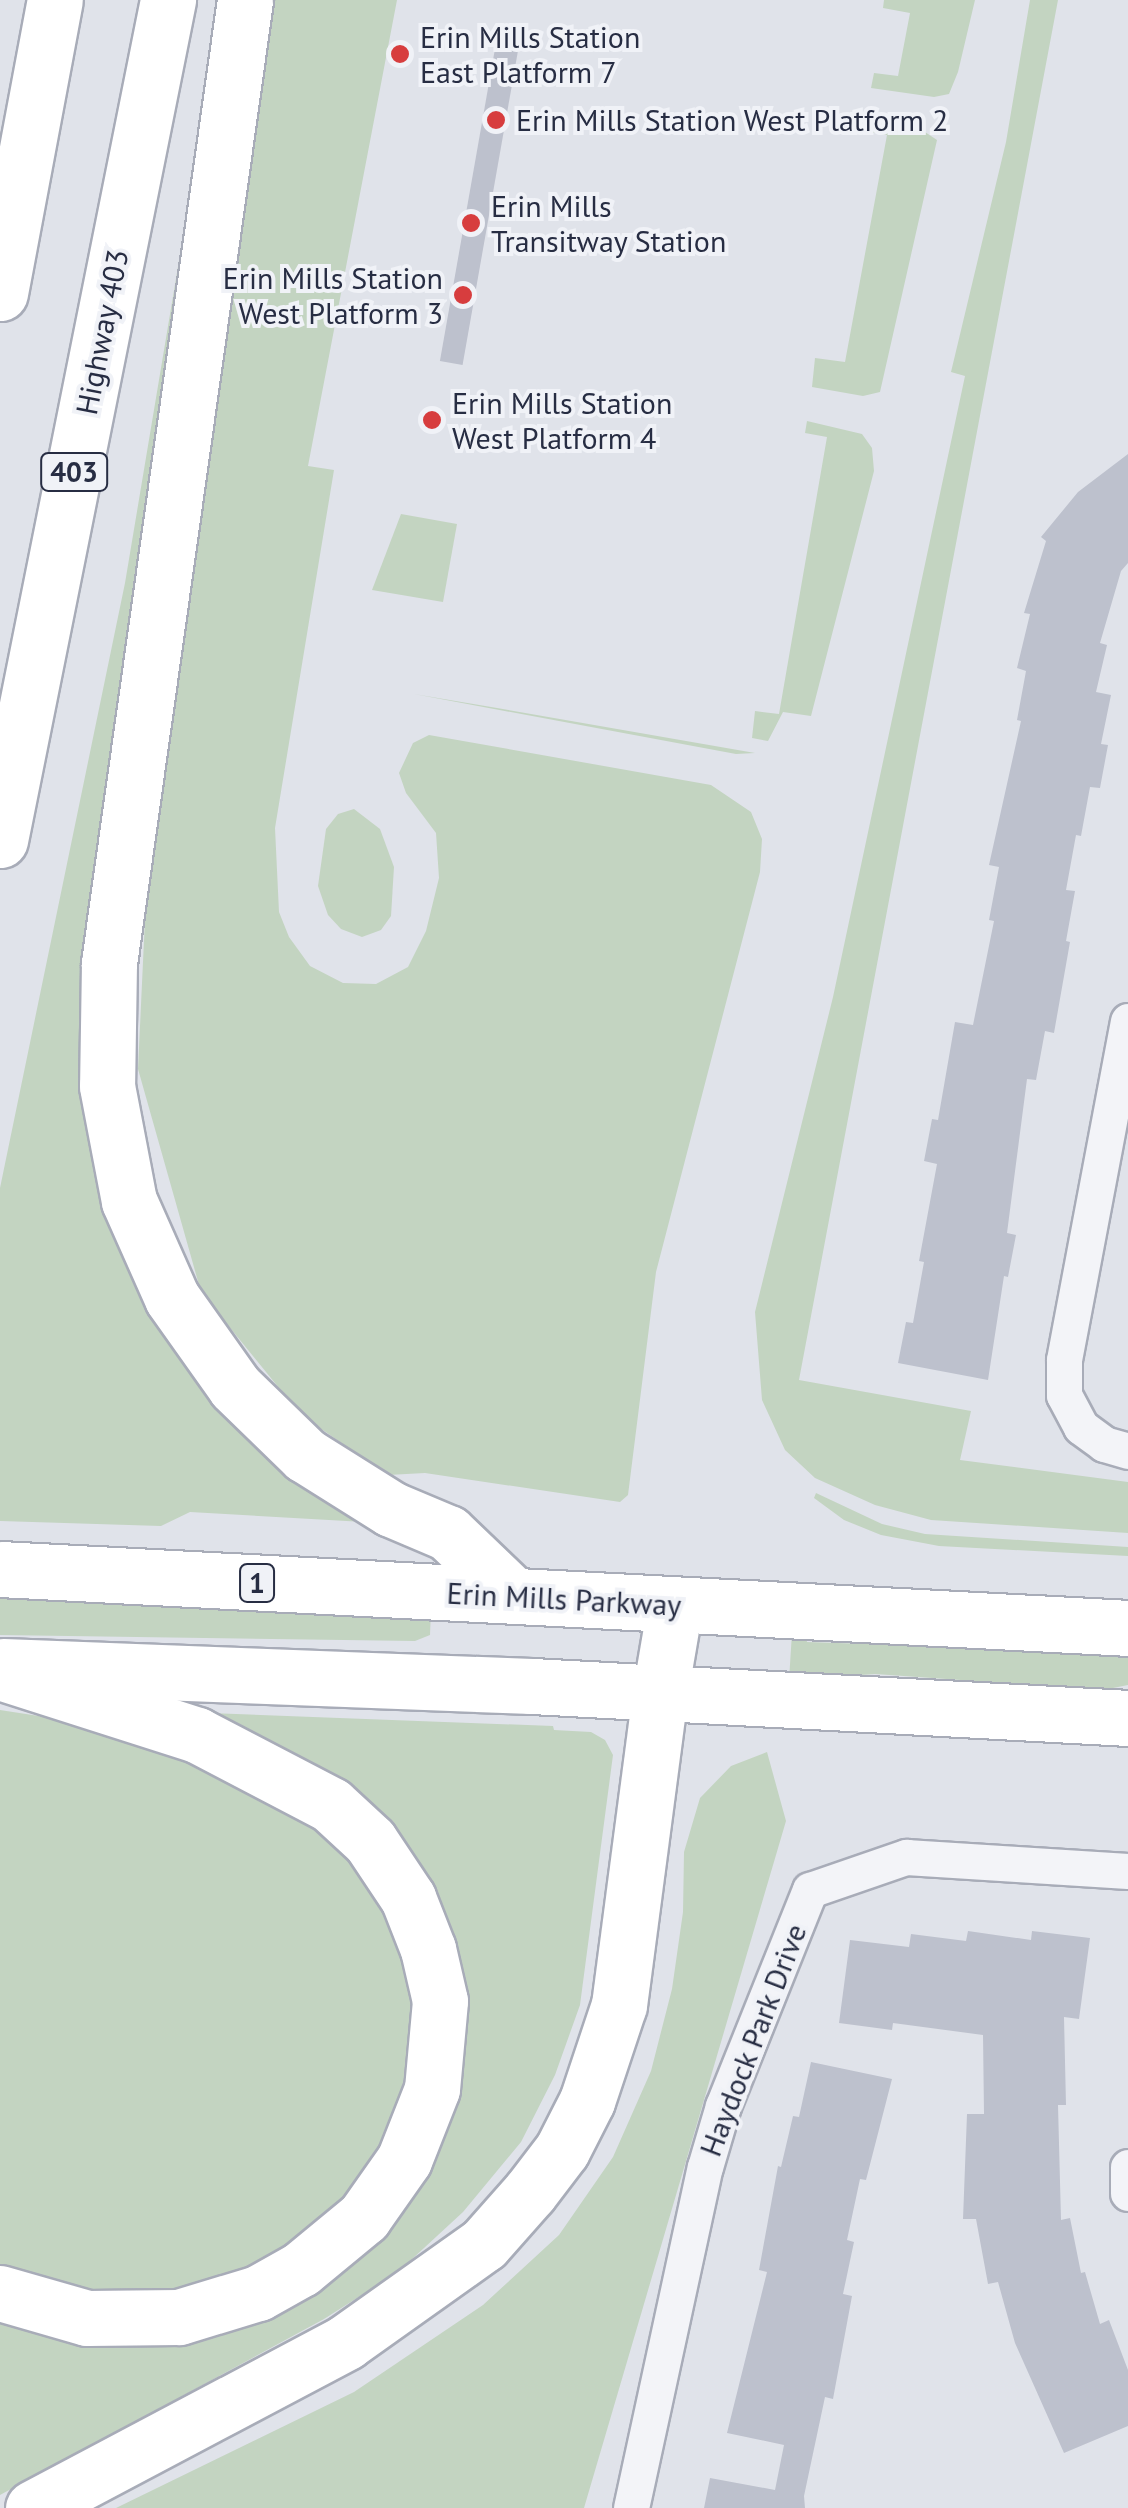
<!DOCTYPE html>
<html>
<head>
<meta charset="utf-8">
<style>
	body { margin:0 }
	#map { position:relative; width:1128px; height:2508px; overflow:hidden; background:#e0e3ea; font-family:"PT Sans",sans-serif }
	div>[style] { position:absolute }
	.green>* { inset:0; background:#c3d4c1 }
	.building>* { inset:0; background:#bdc1cd; transform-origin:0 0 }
	.roads { filter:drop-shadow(2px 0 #a8acb8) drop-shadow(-2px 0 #a8acb8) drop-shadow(0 2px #a8acb8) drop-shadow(0 -2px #a8acb8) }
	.minor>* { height:35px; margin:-17.5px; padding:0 17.5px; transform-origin:17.5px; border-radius:17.5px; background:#f3f4f8 }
	.primary>* { height:55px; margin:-27.5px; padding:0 27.5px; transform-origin:27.5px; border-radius:27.5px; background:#fff }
	.motorway>* { height:55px; margin:-27.5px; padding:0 27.5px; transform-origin:27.5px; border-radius:27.5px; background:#fff }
	.dots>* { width:28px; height:28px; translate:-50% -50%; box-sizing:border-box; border:5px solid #f0f2f7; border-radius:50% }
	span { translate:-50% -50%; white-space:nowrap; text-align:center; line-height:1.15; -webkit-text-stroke:8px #f0f2f7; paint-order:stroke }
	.shield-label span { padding:2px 8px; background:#f0f2f7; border:2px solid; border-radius:8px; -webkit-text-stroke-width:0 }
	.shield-label { font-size:28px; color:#272d43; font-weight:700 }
	.poi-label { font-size:30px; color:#272d43 }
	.left { translate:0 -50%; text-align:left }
	.right { translate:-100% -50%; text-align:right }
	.street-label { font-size:30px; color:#272d43 }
</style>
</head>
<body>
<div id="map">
	<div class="green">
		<div style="clip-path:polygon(268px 0,397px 0,308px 466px,334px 470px,275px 828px,279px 912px,289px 937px,310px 966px,343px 983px,376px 984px,408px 967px,426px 931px,439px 878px,436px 833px,406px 793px,399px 773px,413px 743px,429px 735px,711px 785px,751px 812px,762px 839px,760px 872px,656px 1272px,628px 1495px,620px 1502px,425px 1473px,388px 1475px,301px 1415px,201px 1292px,138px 1069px,149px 833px)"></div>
		<div style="clip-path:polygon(884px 0,975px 0,958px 72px,949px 94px,934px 97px,871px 88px,874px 73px,898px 76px,910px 13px,883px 8px)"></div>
		<div style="clip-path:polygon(1030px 0,1058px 0,799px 1380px,971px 1411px,960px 1460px,1128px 1482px,1128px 1533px,931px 1520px,875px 1505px,815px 1478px,785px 1450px,762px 1400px,755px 1312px,833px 997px,965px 376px,951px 372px,1006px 142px)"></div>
		<div style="clip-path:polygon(866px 121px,922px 130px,937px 140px,880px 392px,863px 396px,812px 387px,815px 358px,845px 362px,887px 135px,864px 131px)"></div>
		<div style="clip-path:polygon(196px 159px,109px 1198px,364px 1522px,190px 1512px,161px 1526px,0 1521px,0 1188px,125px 583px)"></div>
		<div style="clip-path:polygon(807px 421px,862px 434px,872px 448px,874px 471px,811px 716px,783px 712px,768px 741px,752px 738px,755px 711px,779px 714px,827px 437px,805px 433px)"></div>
		<div style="clip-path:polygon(401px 514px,457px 524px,443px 602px,372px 590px)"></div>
		<div style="clip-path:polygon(414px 694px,497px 708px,755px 753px,736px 754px)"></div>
		<div style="clip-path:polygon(354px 809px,380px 829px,394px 867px,391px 916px,381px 930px,362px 937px,341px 929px,328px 915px,318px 886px,326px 829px,338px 814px)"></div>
		<div style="clip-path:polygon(816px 1493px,882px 1524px,925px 1534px,1128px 1547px,1128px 1556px,939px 1546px,881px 1535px,844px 1520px,814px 1498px)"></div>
		<div style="clip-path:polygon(0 1592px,431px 1609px,430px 1635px,415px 1641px,0 1635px)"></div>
		<div style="clip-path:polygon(792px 1633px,805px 1633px,807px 1642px,1113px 1652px,1128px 1656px,1128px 1685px,1103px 1690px,875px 1674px,789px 1680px)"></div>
		<div style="clip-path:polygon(0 1710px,84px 1723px,272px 1793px,326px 1828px,396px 1917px,422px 2035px,407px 2106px,352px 2200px,242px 2277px,181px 2296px,121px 2299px,0 2268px)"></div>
		<div style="clip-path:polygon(209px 1713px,553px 1726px,554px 1730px,591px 1732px,605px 1740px,613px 1755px,580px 2005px,555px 2075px,521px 2142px,463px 2212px,398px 2272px,324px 2319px,0 2495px,0 2308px,63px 2328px,365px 2239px,452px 1964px)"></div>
		<div style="clip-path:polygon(767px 1752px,786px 1821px,584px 2508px,116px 2508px,354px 2392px,483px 2305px,559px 2235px,613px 2157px,651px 2071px,672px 1989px,683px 1912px,684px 1852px,700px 1798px,731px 1766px)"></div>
	</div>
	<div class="building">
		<div style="left:496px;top:43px;width:23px;height:323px;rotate:10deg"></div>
		<div style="clip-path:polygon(1128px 454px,1128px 563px,1121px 571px,1100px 643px,1107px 645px,1096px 692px,1111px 695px,1101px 744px,1108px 745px,1100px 788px,1090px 787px,1081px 836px,1076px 835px,1066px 890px,1075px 891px,1066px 941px,1070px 942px,1054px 1033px,1045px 1031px,1036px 1080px,1027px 1079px,1007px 1233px,1016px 1235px,1008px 1277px,1004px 1276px,988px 1380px,898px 1363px,906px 1322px,913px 1323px,924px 1262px,919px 1261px,937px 1164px,924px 1161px,932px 1119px,938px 1120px,955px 1022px,973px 1025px,994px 921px,989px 920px,999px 867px,989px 865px,1021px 721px,1017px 720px,1026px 671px,1017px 668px,1030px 614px,1024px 613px,1046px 541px,1041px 537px,1078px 492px)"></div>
		<div style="clip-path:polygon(968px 1931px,1031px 1940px,1032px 1931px,1090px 1938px,1079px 2019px,1064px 2017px,1066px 2105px,1058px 2105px,1061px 2220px,1070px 2218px,1081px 2273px,1085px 2272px,1100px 2324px,1109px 2320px,1128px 2370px,1128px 2426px,1064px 2453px,1015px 2343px,998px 2282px,988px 2284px,976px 2219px,963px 2219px,967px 2114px,984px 2114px,983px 2035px,893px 2023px,892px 2030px,839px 2023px,850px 1940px,909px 1947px,911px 1934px,966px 1941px)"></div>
		<div style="clip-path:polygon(811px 2062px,892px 2079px,866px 2180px,860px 2179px,847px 2240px,854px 2242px,843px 2294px,852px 2296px,833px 2399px,825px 2397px,804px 2496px,805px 2508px,704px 2508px,710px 2478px,775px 2490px,784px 2445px,727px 2433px,767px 2272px,759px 2270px,778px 2166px,781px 2167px,793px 2116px,799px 2117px)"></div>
	</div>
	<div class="roads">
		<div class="minor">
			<div style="left:1128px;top:1021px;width:345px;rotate:100.7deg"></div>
			<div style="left:1064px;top:1360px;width:35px;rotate:90deg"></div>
			<div style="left:1064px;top:1395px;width:36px;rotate:62deg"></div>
			<div style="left:1081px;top:1427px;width:29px;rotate:36deg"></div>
			<div style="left:1104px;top:1444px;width:25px;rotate:16deg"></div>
			<div style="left:1128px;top:2167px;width:26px;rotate:90deg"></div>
			<div style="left:631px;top:2508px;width:349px;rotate:-77.8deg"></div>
			<div style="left:705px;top:2167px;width:64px;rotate:-73.6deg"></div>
			<div style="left:723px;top:2106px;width:233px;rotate:-68.1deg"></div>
			<div style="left:810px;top:1890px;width:102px;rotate:-19deg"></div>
			<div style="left:906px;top:1857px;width:222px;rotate:3.6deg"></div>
		</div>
		<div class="primary">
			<div style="left:0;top:1569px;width:1130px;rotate:2.99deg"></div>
			<div style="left:3px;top:1666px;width:529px;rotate:2.17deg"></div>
			<div style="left:532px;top:1686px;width:597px;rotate:3.07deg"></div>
			<div style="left:660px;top:1693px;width:89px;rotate:-80.3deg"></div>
		</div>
		<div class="motorway">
			<div style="left:245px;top:0;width:973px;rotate:98.04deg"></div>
			<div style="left:109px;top:963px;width:123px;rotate:90.9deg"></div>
			<div style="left:107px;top:1086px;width:117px;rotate:79.2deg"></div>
			<div style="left:129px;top:1201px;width:106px;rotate:66.1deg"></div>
			<div style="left:172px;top:1298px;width:109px;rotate:54.7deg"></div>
			<div style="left:235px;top:1387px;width:98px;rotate:44.2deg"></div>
			<div style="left:305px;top:1455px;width:102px;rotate:32.1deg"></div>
			<div style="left:391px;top:1509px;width:62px;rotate:22.8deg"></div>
			<div style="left:448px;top:1533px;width:91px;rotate:43.7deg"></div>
			<div style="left:0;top:293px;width:298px;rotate:-79.4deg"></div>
			<div style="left:0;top:840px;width:857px;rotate:-78.69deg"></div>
			<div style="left:0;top:1672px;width:207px;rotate:17.7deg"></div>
			<div style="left:197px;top:1735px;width:151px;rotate:27.6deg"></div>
			<div style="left:331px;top:1805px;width:53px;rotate:42.7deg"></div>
			<div style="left:370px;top:1841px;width:69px;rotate:56.3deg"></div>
			<div style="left:408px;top:1898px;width:55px;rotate:68.6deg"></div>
			<div style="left:428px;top:1949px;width:53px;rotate:77deg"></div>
			<div style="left:440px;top:2001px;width:88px;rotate:95.2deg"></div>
			<div style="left:432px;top:2089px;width:76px;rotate:111.5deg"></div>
			<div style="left:404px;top:2160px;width:70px;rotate:125.1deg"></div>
			<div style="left:364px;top:2217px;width:82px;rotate:140.5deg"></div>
			<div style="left:301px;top:2269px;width:49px;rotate:150.8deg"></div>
			<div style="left:258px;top:2293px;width:83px;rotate:163.1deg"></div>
			<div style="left:179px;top:2317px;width:92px;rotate:179.4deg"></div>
			<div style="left:87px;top:2318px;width:91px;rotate:-164deg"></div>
			<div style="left:33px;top:2508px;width:354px;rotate:-27.9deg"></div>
			<div style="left:346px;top:2342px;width:169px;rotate:-35.4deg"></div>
			<div style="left:484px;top:2244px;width:69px;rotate:-48.5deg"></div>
			<div style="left:530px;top:2192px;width:53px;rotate:-52.7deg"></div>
			<div style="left:562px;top:2150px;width:55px;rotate:-63deg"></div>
			<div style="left:587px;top:2101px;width:101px;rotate:-71.6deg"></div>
			<div style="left:619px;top:2005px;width:315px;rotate:-82.5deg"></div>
		</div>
	</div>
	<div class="dots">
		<div style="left:400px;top:54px;background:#d73d3e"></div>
		<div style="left:496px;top:120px;background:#d73d3e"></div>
		<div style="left:471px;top:223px;background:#d73d3e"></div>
		<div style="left:463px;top:295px;background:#d73d3e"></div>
		<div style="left:432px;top:420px;background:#d73d3e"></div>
	</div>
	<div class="shield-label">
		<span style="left:74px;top:472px">403</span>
		<span style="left:257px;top:1583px">1</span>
	</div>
	<div class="poi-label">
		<span class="left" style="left:420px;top:54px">Erin Mills Station<br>East Platform 7</span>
		<span class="left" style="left:516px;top:120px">Erin Mills Station West Platform 2</span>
		<span class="left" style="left:491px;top:223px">Erin Mills<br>Transitway Station</span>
		<span class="right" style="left:443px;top:295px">Erin Mills Station<br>West Platform 3</span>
		<span class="left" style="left:452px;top:420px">Erin Mills Station<br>West Platform 4</span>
	</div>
	<div class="street-label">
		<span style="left:102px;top:332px;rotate:-79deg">Highway 403</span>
		<span style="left:564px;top:1599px;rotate:3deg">Erin Mills Parkway</span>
		<span style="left:753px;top:2040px;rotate:-69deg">Haydock Park Drive</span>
	</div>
</div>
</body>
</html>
